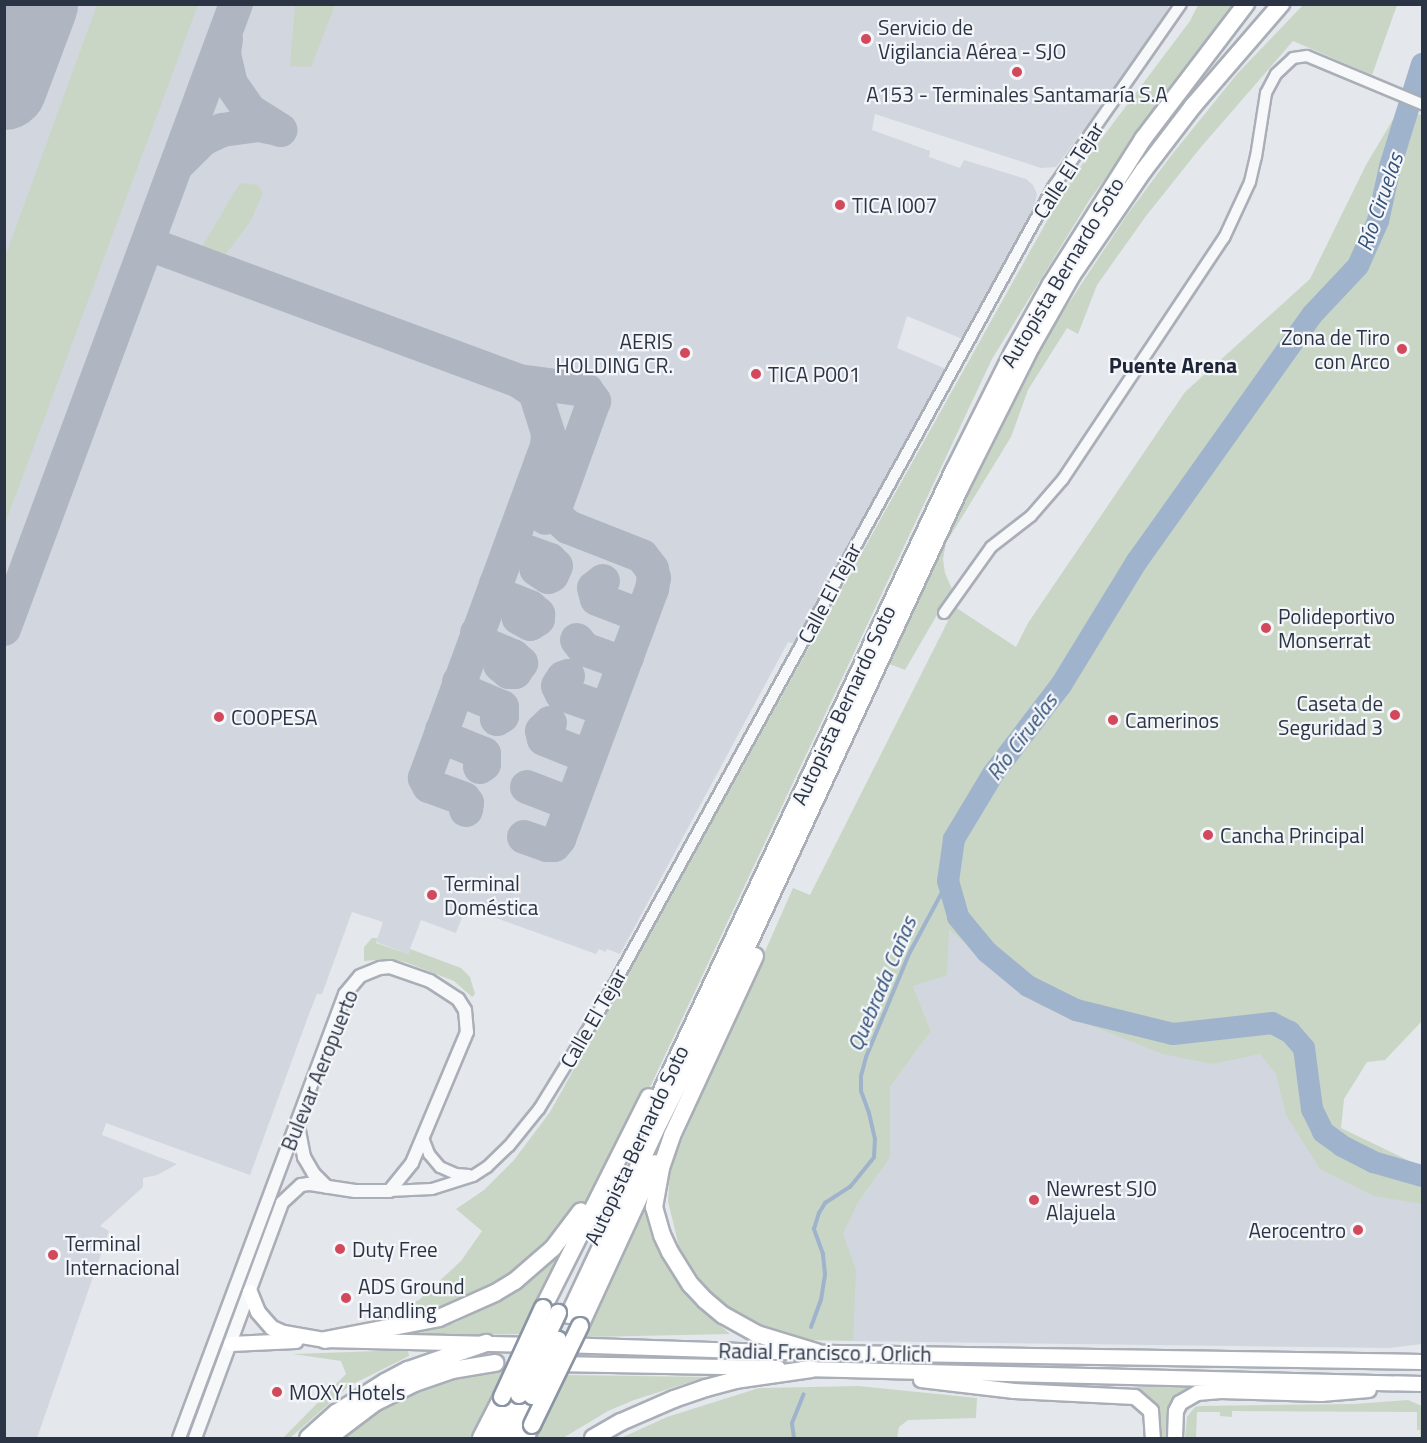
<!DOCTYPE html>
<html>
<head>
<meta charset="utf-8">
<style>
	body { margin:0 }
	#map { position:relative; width:1427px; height:1443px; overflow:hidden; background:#e4e7ec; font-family:"Titillium Web",sans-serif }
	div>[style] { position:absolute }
	.built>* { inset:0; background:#d2d6de }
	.green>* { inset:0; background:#c9d6c5 }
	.stream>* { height:4px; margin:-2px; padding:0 2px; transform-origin:2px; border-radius:2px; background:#9fb4cc }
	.river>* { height:22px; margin:-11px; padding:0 11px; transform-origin:11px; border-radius:11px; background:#9fb4cc }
	.taxiway>* { height:34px; margin:-17px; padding:0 17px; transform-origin:17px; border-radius:17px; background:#b0b6c1 }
	.runway>* { height:86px; margin:-43px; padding:0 43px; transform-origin:43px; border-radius:43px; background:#b0b6c1 }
	.roads { filter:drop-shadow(2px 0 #a9aeb7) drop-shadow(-2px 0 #a9aeb7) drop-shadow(0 2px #a9aeb7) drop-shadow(0 -2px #a9aeb7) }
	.minor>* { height:10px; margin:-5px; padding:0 5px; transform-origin:5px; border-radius:5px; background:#f7f8fa }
	.tertiary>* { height:12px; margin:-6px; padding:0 6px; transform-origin:6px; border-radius:6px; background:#f7f8fa }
	.secondary>* { height:14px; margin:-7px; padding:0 7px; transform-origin:7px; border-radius:7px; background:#fff }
	.trunk>* { height:16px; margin:-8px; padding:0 8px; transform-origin:8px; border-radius:8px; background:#fff }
	.bridges { filter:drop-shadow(2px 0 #8b94a3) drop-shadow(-2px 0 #8b94a3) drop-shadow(0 2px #8b94a3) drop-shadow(0 -2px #8b94a3) }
	.trunk-bridge>* { height:16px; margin:-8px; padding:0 8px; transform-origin:8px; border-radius:8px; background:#fff }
	.dots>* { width:16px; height:16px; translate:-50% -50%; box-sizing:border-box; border:3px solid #f4f6f9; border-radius:50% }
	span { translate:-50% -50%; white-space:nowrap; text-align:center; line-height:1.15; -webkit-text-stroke:4.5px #f4f6f9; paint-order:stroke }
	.poi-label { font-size:21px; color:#2b3445 }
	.left { translate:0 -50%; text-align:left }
	.right { translate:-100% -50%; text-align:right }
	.street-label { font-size:21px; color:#2b3445 }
	.water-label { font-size:22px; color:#34527a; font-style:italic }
	.neighbourhood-label { font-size:22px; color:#1d2536; font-weight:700 }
	.frame { position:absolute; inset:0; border:6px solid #2b3445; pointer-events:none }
</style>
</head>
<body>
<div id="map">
	<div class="built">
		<div style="clip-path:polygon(5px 5px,1169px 5px,1164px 20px,1056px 167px,1041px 168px,875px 114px,872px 130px,930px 151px,929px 157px,960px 168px,964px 160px,1026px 179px,1033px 185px,1037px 194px,1030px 223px,965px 340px,907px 316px,897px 348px,946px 369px,795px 644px,788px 642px,620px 954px,607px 949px,605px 952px,599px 949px,596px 954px,466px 907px,456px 933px,421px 920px,408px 954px,376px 942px,383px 922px,352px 912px,322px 994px,317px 994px,309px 1014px,250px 1175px,106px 1123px,102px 1135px,177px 1164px,157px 1175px,143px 1178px,143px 1187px,100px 1226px,109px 1231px,37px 1438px,5px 1438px)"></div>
		<div style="clip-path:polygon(948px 929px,1037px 1004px,1269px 1053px,1287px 1090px,1422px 1195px,1422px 1344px,1389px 1348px,853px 1341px,853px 1306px,842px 1234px,858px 1203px,890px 1158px,890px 1087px,931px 1031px,913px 986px)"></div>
	</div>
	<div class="green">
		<div style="clip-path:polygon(97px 5px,198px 5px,5px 524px,5px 257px)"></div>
		<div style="clip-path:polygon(295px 5px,335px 5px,311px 67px,290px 66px)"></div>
		<div style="clip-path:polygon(1198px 5px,1238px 5px,1209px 37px,1090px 199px,992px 359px,618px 1155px,588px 1204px,522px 1271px,441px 1310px,404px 1321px,399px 1309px,419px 1300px,461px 1261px,482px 1231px,456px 1209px,484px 1190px,514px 1160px,550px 1112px,1048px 219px,1078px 170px,1190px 21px)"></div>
		<div style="clip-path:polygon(1303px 5px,1397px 5px,1372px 75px,1293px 41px,1201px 147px,1146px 216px,1097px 285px,1078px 334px,1067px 328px,1028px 390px,1011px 437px,946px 543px,943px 559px,945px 573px,952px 589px,905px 670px,887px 663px,992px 434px,1045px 339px,1127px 215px,1170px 157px,1237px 74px)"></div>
		<div style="clip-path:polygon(1398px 111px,1422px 115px,1422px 1021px,1385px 1060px,1367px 1062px,1344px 1099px,1341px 1128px,1422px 1167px,1422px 1204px,1374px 1196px,1320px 1169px,1286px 1115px,1276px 1074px,1260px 1054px,1212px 1064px,1163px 1054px,1037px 1004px,949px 930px,947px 975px,913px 986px,931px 1031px,890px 1087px,890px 1158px,858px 1203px,843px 1234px,856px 1270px,853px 1341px,803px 1340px,734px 1314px,705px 1287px,679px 1247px,668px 1201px,670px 1167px,793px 888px,810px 895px,955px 607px,1016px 647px,1028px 623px,1185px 392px,1310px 279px,1366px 165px)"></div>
		<div style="clip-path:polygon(240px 183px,258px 185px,263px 193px,250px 222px,222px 259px,200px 250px)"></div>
		<div style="clip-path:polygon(372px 938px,377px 938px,376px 943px,408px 954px,410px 949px,461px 968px,470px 977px,475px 994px,472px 997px,454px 981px,405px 962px,388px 959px,364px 961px,364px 947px)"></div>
		<div style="clip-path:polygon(646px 1207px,651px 1235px,664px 1260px,703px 1311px,730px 1334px,585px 1337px)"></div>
		<div style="clip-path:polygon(565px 1247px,524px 1334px,386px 1336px,455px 1323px,487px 1307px,550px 1264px)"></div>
		<div style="clip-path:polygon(408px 1350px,409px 1356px,349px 1386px,290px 1438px,283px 1438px,346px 1374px,341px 1361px,293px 1354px)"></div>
		<div style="clip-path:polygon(509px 1370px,474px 1438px,342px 1438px,375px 1411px,436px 1381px,483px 1371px)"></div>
		<div style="clip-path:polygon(567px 1375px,706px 1377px,634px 1400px,608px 1411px,563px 1438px,534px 1438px)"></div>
		<div style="clip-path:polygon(858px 1386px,977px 1398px,976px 1418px,908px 1420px,899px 1427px,897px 1438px,621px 1438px,667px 1417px,759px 1388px)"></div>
		<div style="clip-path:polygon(1133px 1387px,1199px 1387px,1188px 1392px,1169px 1438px,1158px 1438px,1159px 1411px,1146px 1394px)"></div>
		<div style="clip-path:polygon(1408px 1400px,1422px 1406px,1422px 1438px,1420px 1438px,1420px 1430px,1417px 1430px,1417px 1412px,1232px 1411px,1232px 1417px,1220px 1416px,1220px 1412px,1197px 1412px,1196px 1438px,1185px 1438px,1187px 1417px,1195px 1407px,1201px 1406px,1354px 1404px)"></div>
	</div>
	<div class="stream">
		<div style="left:811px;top:1327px;width:29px;rotate:-70deg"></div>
		<div style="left:821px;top:1300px;width:26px;rotate:-81deg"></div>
		<div style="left:825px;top:1274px;width:20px;rotate:-96deg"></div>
		<div style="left:823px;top:1254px;width:27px;rotate:-110deg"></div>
		<div style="left:814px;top:1229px;width:17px;rotate:-73deg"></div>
		<div style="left:819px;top:1213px;width:12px;rotate:-59deg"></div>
		<div style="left:825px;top:1203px;width:30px;rotate:-33deg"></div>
		<div style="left:850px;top:1187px;width:38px;rotate:-51deg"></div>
		<div style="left:874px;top:1157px;width:18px;rotate:-87deg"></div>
		<div style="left:875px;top:1139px;width:27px;rotate:-103deg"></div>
		<div style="left:869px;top:1113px;width:23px;rotate:-110deg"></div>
		<div style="left:861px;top:1091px;width:15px;rotate:-90deg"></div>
		<div style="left:861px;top:1076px;width:20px;rotate:-75deg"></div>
		<div style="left:866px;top:1057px;width:114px;rotate:-67.3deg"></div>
		<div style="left:910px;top:952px;width:81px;rotate:-61.8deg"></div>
		<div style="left:794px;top:1438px;width:15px;rotate:-98deg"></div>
		<div style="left:792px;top:1423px;width:31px;rotate:-68deg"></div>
	</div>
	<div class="river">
		<div style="left:1422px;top:64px;width:108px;rotate:107.3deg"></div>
		<div style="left:1390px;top:167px;width:55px;rotate:102.5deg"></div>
		<div style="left:1378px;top:221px;width:49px;rotate:114deg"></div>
		<div style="left:1358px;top:266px;width:67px;rotate:133.2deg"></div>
		<div style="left:1312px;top:315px;width:302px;rotate:125.4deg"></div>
		<div style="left:1137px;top:561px;width:145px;rotate:121.5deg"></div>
		<div style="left:1061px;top:685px;width:112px;rotate:127.4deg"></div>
		<div style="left:993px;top:774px;width:76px;rotate:121deg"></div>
		<div style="left:954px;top:839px;width:42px;rotate:98.1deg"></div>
		<div style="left:948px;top:881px;width:37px;rotate:74deg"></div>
		<div style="left:958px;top:917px;width:45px;rotate:50.4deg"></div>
		<div style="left:987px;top:952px;width:53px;rotate:39.7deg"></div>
		<div style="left:1028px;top:986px;width:54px;rotate:26.6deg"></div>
		<div style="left:1076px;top:1010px;width:100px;rotate:13.9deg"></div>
		<div style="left:1173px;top:1034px;width:100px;rotate:-6.3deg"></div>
		<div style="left:1272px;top:1023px;width:20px;rotate:27deg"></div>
		<div style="left:1290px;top:1032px;width:21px;rotate:49deg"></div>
		<div style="left:1304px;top:1048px;width:62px;rotate:82.5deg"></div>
		<div style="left:1312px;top:1109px;width:25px;rotate:64deg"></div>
		<div style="left:1323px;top:1132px;width:24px;rotate:36deg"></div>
		<div style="left:1342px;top:1146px;width:35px;rotate:27deg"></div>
		<div style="left:1373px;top:1162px;width:51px;rotate:15.9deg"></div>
	</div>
	<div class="taxiway">
		<div style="left:226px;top:39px;width:15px;rotate:98deg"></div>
		<div style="left:224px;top:54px;width:31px;rotate:77deg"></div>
		<div style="left:231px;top:84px;width:33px;rotate:55deg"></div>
		<div style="left:250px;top:111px;width:36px;rotate:32deg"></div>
		<div style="left:180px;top:162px;width:33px;rotate:-45deg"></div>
		<div style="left:203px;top:139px;width:21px;rotate:-25deg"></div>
		<div style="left:222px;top:130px;width:37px;rotate:-8deg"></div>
		<div style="left:259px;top:125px;width:19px;rotate:12deg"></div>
		<div style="left:151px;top:236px;width:13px;rotate:61deg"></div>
		<div style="left:157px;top:247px;width:386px;rotate:20.3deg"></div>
		<div style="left:519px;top:381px;width:19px;rotate:35deg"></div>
		<div style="left:535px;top:392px;width:43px;rotate:72.4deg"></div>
		<div style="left:548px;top:433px;width:13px;rotate:94deg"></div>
		<div style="left:547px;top:446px;width:354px;rotate:110.2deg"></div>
		<div style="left:425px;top:778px;width:9px;rotate:63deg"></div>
		<div style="left:429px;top:786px;width:37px;rotate:20deg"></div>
		<div style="left:464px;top:799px;width:5px;rotate:53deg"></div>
		<div style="left:467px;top:803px;width:7px;rotate:98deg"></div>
		<div style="left:519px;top:381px;width:68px;rotate:7.7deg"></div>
		<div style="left:586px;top:390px;width:14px;rotate:54deg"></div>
		<div style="left:594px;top:401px;width:115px;rotate:109.9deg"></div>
		<div style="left:555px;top:509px;width:13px;rotate:138deg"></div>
		<div style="left:513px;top:539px;width:10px;rotate:66deg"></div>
		<div style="left:517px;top:548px;width:35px;rotate:20deg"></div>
		<div style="left:550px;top:560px;width:8px;rotate:45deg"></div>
		<div style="left:556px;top:566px;width:10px;rotate:114deg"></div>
		<div style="left:552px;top:575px;width:4px;rotate:153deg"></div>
		<div style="left:548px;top:577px;width:14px;rotate:-146deg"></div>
		<div style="left:603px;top:581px;width:11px;rotate:142deg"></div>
		<div style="left:594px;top:588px;width:11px;rotate:75deg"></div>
		<div style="left:597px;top:599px;width:39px;rotate:21deg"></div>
		<div style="left:633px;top:613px;width:11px;rotate:-15deg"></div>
		<div style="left:496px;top:584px;width:12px;rotate:70deg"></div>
		<div style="left:500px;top:595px;width:32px;rotate:22deg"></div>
		<div style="left:530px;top:607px;width:11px;rotate:41deg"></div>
		<div style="left:538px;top:614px;width:5px;rotate:90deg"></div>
		<div style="left:538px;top:619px;width:9px;rotate:148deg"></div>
		<div style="left:530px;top:624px;width:13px;rotate:-151deg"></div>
		<div style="left:4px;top:629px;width:667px;rotate:-69.64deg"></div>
		<div style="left:477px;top:633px;width:11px;rotate:63deg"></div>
		<div style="left:482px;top:643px;width:34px;rotate:23deg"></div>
		<div style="left:513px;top:656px;width:11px;rotate:41deg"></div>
		<div style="left:521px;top:663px;width:11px;rotate:124deg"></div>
		<div style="left:515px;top:672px;width:6px;rotate:180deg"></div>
		<div style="left:509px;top:672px;width:11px;rotate:-142deg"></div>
		<div style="left:577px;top:640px;width:11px;rotate:52deg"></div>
		<div style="left:584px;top:649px;width:35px;rotate:20deg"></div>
		<div style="left:617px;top:661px;width:11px;rotate:-22deg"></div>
		<div style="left:568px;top:676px;width:5px;rotate:158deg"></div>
		<div style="left:563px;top:678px;width:9px;rotate:122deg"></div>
		<div style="left:558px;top:686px;width:9px;rotate:63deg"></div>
		<div style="left:562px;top:694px;width:42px;rotate:19.3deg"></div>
		<div style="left:602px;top:708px;width:10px;rotate:-37deg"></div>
		<div style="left:459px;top:682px;width:12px;rotate:55deg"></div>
		<div style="left:466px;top:692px;width:39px;rotate:23deg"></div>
		<div style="left:502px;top:707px;width:9px;rotate:90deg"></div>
		<div style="left:502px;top:716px;width:6px;rotate:149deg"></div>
		<div style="left:550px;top:723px;width:11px;rotate:135deg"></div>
		<div style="left:542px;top:731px;width:8px;rotate:76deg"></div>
		<div style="left:544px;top:739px;width:37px;rotate:22deg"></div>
		<div style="left:578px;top:753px;width:14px;rotate:-12deg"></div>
		<div style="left:442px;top:730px;width:10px;rotate:61deg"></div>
		<div style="left:447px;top:739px;width:40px;rotate:22deg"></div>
		<div style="left:484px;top:754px;width:10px;rotate:90deg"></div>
		<div style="left:484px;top:764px;width:5px;rotate:143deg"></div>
		<div style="left:527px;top:787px;width:40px;rotate:21deg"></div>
		<div style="left:564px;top:801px;width:10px;rotate:-17deg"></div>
		<div style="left:524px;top:837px;width:24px;rotate:19deg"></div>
		<div style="left:547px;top:845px;width:7px"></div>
		<div style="left:554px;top:845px;width:8px;rotate:-50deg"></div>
		<div style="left:559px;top:839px;width:267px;rotate:-69.6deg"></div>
		<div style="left:652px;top:589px;width:11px;rotate:-80deg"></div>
		<div style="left:654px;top:578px;width:9px;rotate:-103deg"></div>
		<div style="left:652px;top:569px;width:16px;rotate:-128deg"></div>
		<div style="left:642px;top:556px;width:79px;rotate:-158.6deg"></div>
		<div style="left:568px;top:527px;width:22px;rotate:-137deg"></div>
		<div style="left:552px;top:512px;width:20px;rotate:-117deg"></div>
		<div style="left:543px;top:494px;width:31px;rotate:-94deg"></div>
	</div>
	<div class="runway">
		<div style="left:4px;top:87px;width:89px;rotate:-69.5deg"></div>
	</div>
	<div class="roads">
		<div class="minor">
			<div style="left:944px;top:613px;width:81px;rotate:-54.5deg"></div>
			<div style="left:991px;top:547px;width:51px;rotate:-37.8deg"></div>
			<div style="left:1031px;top:516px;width:49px;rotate:-49.1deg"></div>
			<div style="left:1063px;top:479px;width:290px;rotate:-56.3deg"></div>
			<div style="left:1224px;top:238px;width:62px;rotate:-65.1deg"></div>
			<div style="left:1250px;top:182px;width:26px;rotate:-77deg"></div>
			<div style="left:1256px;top:157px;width:65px;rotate:-81.1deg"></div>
			<div style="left:1266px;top:93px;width:21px;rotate:-62deg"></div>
			<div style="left:1276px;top:74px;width:23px;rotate:-43deg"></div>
			<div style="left:1293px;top:58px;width:14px;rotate:-8deg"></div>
			<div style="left:1307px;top:56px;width:125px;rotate:22.7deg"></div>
			<div style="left:423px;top:1138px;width:17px;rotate:69deg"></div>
			<div style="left:429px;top:1154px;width:17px;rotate:50deg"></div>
			<div style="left:440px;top:1167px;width:17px;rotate:24deg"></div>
			<div style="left:456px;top:1174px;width:13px;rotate:4deg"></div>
			<div style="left:389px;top:1191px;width:43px;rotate:-2.7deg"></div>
			<div style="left:432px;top:1189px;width:43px;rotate:-17.6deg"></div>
			<div style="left:473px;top:1176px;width:17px;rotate:-33deg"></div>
			<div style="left:487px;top:1167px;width:30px;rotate:-44deg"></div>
			<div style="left:509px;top:1146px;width:48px;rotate:-51deg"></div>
			<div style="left:539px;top:1109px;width:116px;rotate:-58.4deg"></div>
			<div style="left:600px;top:1010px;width:941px;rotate:-61.15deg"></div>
			<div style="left:1054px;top:186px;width:222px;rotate:-55.1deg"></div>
		</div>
		<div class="tertiary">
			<div style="left:298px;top:1126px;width:32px;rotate:79deg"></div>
			<div style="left:304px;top:1157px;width:20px;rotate:60deg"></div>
			<div style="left:314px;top:1174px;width:18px;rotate:45deg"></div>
			<div style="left:179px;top:1438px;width:474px;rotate:-69.5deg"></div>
			<div style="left:345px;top:994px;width:23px;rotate:-50deg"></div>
			<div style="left:360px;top:976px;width:22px;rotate:-22deg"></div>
			<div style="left:380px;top:968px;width:10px;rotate:-6deg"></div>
			<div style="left:390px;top:967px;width:42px;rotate:19.3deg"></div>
			<div style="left:430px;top:981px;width:33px;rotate:33deg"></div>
			<div style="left:458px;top:999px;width:13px;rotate:58deg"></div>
			<div style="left:465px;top:1010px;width:22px;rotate:85deg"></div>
			<div style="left:467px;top:1032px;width:142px;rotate:112.8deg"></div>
			<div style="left:412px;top:1163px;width:36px;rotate:129deg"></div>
			<div style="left:389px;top:1191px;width:34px;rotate:180deg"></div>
			<div style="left:355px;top:1191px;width:47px;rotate:-171.3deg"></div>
			<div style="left:309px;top:1184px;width:8px;rotate:173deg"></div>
			<div style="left:301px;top:1185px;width:26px;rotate:137deg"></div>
			<div style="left:282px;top:1203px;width:251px;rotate:110.3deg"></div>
		</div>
		<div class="secondary">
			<div style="left:250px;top:1292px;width:22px;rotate:68deg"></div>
			<div style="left:258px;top:1312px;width:21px;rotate:49deg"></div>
			<div style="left:272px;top:1328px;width:13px;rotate:23deg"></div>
			<div style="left:284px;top:1333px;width:42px;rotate:9.7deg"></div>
			<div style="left:325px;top:1340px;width:209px;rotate:1.4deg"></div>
			<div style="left:231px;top:1344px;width:65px;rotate:-2.6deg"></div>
			<div style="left:562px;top:1345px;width:215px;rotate:1.9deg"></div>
			<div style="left:777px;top:1352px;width:645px;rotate:0.89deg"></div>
			<div style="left:554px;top:1364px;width:224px;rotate:1deg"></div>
			<div style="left:803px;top:1369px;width:619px;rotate:1.39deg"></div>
			<div style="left:921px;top:1380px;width:94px;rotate:6.7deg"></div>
			<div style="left:1014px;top:1391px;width:121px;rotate:2.8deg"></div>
			<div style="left:1135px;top:1397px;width:21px;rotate:41deg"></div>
			<div style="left:1151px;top:1411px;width:27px;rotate:86deg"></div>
			<div style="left:1175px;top:1438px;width:27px;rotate:-88deg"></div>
			<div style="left:1176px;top:1411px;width:9px;rotate:-63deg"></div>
			<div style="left:1180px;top:1403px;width:20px;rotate:-30deg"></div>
			<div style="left:1197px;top:1393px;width:24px;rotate:-5deg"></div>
			<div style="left:1221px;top:1391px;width:100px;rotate:1.7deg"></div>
			<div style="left:1321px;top:1394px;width:48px;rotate:-4.8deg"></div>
		</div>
		<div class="trunk">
			<div style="left:755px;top:956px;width:198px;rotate:114.8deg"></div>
			<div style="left:672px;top:1136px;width:34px;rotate:109deg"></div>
			<div style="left:661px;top:1168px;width:40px;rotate:100deg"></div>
			<div style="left:654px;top:1207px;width:29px;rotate:74deg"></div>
			<div style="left:662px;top:1235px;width:19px;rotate:65deg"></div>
			<div style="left:670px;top:1252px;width:39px;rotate:58deg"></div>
			<div style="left:691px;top:1285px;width:21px;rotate:47deg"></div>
			<div style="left:705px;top:1300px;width:23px;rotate:40deg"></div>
			<div style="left:723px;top:1315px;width:39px;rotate:29deg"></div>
			<div style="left:757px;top:1334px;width:62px;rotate:17deg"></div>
			<div style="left:650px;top:1116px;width:714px;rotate:-64.8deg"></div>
			<div style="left:954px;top:470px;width:130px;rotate:-63.4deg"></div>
			<div style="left:1012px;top:354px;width:80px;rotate:-60.9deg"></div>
			<div style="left:1051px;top:284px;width:172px;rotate:-57.6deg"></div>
			<div style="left:1143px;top:139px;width:170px;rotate:-52.7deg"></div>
			<div style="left:543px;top:1308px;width:236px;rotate:-63.3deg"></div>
			<div style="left:569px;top:1315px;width:214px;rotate:-64.9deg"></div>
			<div style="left:660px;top:1121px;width:174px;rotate:-63.3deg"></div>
			<div style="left:738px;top:966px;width:527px;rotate:-65.09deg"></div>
			<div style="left:960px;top:488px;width:158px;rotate:-63.3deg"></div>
			<div style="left:1031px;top:347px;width:83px;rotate:-60.3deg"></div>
			<div style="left:1072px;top:275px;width:127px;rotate:-55.6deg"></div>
			<div style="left:1144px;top:170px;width:81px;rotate:-52.6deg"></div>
			<div style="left:1193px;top:106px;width:135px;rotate:-49.2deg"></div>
			<div style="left:580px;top:1326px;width:179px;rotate:-65.3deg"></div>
			<div style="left:325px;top:1340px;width:116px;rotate:-10.9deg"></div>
			<div style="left:439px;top:1318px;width:61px;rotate:-24.1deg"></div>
			<div style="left:495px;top:1293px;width:23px;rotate:-31deg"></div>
			<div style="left:515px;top:1281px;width:50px;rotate:-41deg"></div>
			<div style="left:553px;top:1248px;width:46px;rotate:-52.9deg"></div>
			<div style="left:308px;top:1438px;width:38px;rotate:-42deg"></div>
			<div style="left:336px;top:1413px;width:58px;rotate:-32.3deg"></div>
			<div style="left:385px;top:1382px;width:26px;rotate:-28deg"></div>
			<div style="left:408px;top:1370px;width:83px;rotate:-19.1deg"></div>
			<div style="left:328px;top:1438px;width:60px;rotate:-36.9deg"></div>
			<div style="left:376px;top:1402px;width:43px;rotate:-26deg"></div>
			<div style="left:415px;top:1383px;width:39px;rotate:-19deg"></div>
			<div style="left:452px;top:1370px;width:44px;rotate:-9.2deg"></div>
			<div style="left:481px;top:1438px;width:46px;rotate:-62.9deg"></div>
			<div style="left:497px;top:1438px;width:48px;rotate:-62.9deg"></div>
			<div style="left:510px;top:1438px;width:47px;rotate:-62.4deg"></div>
			<div style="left:525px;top:1438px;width:15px;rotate:-62deg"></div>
			<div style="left:593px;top:1438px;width:32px;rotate:-30deg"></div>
			<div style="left:621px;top:1422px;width:58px;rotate:-23.5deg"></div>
			<div style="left:674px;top:1399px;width:34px;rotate:-19deg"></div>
			<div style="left:706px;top:1388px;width:30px;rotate:-15deg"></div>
			<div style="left:735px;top:1380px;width:77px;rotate:-8.2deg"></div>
		</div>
	</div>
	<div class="bridges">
		<div class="trunk-bridge">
			<div style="left:519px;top:1395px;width:91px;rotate:-64.6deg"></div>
			<div style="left:532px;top:1396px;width:62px;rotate:-65.1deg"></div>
			<div style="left:502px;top:1397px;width:98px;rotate:-65.3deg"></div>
			<div style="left:532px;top:1425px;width:110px;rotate:-64.1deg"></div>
		</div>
	</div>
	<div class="dots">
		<div style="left:866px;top:39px;background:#d1495b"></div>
		<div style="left:1017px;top:72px;background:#d1495b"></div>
		<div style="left:840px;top:205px;background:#d1495b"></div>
		<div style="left:1402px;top:349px;background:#d1495b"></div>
		<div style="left:685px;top:353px;background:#d1495b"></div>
		<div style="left:756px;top:374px;background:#d1495b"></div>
		<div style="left:1266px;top:628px;background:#d1495b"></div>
		<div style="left:1395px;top:715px;background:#d1495b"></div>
		<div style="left:219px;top:717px;background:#d1495b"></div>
		<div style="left:1113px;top:720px;background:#d1495b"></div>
		<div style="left:1208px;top:835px;background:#d1495b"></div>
		<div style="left:432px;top:895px;background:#d1495b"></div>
		<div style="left:1034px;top:1200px;background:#d1495b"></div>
		<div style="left:1358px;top:1230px;background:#d1495b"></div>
		<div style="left:340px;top:1249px;background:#d1495b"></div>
		<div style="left:53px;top:1255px;background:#d1495b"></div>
		<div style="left:346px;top:1298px;background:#d1495b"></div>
		<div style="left:277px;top:1392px;background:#d1495b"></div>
	</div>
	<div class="poi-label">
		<span class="left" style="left:878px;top:39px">Servicio de<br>Vigilancia Aérea - SJO</span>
		<span style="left:1017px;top:94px">A153 - Terminales Santamaría S.A</span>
		<span class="left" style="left:852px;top:205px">TICA I007</span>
		<span class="right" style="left:1390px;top:349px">Zona de Tiro<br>con Arco</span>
		<span class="right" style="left:673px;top:353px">AERIS<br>HOLDING CR.</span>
		<span class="left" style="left:768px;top:374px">TICA P001</span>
		<span class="left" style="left:1278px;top:628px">Polideportivo<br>Monserrat</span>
		<span class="right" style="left:1383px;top:715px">Caseta de<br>Seguridad 3</span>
		<span class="left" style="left:231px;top:717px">COOPESA</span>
		<span class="left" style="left:1125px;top:720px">Camerinos</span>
		<span class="left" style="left:1220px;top:835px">Cancha Principal</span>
		<span class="left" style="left:444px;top:895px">Terminal<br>Doméstica</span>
		<span class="left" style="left:1046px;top:1200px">Newrest SJO<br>Alajuela</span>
		<span class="right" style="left:1346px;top:1230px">Aerocentro</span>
		<span class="left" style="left:65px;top:1255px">Terminal<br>Internacional</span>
		<span class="left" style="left:352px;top:1249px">Duty Free</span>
		<span class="left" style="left:358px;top:1298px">ADS Ground<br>Handling</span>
		<span class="left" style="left:289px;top:1392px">MOXY Hotels</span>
	</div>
	<div class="street-label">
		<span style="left:1068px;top:170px;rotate:-57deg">Calle El Tejar</span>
		<span style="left:1062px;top:272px;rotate:-59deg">Autopista Bernardo Soto</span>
		<span style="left:829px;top:593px;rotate:-62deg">Calle El Tejar</span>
		<span style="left:843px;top:705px;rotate:-65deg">Autopista Bernardo Soto</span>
		<span style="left:593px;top:1018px;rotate:-60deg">Calle El Tejar</span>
		<span style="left:319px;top:1070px;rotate:-68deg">Bulevar Aeropuerto</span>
		<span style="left:636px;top:1145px;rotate:-65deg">Autopista Bernardo Soto</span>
		<span style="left:825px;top:1352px;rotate:1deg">Radial Francisco J. Orlich</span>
	</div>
	<div class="water-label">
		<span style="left:1380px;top:202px;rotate:-71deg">Río Ciruelas</span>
		<span style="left:1022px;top:737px;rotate:-53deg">Río Ciruelas</span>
		<span style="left:882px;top:984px;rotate:-67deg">Quebrada Cañas</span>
	</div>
	<div class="neighbourhood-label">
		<span style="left:1173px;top:366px">Puente Arena</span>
	</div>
	<div class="frame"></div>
</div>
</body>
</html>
